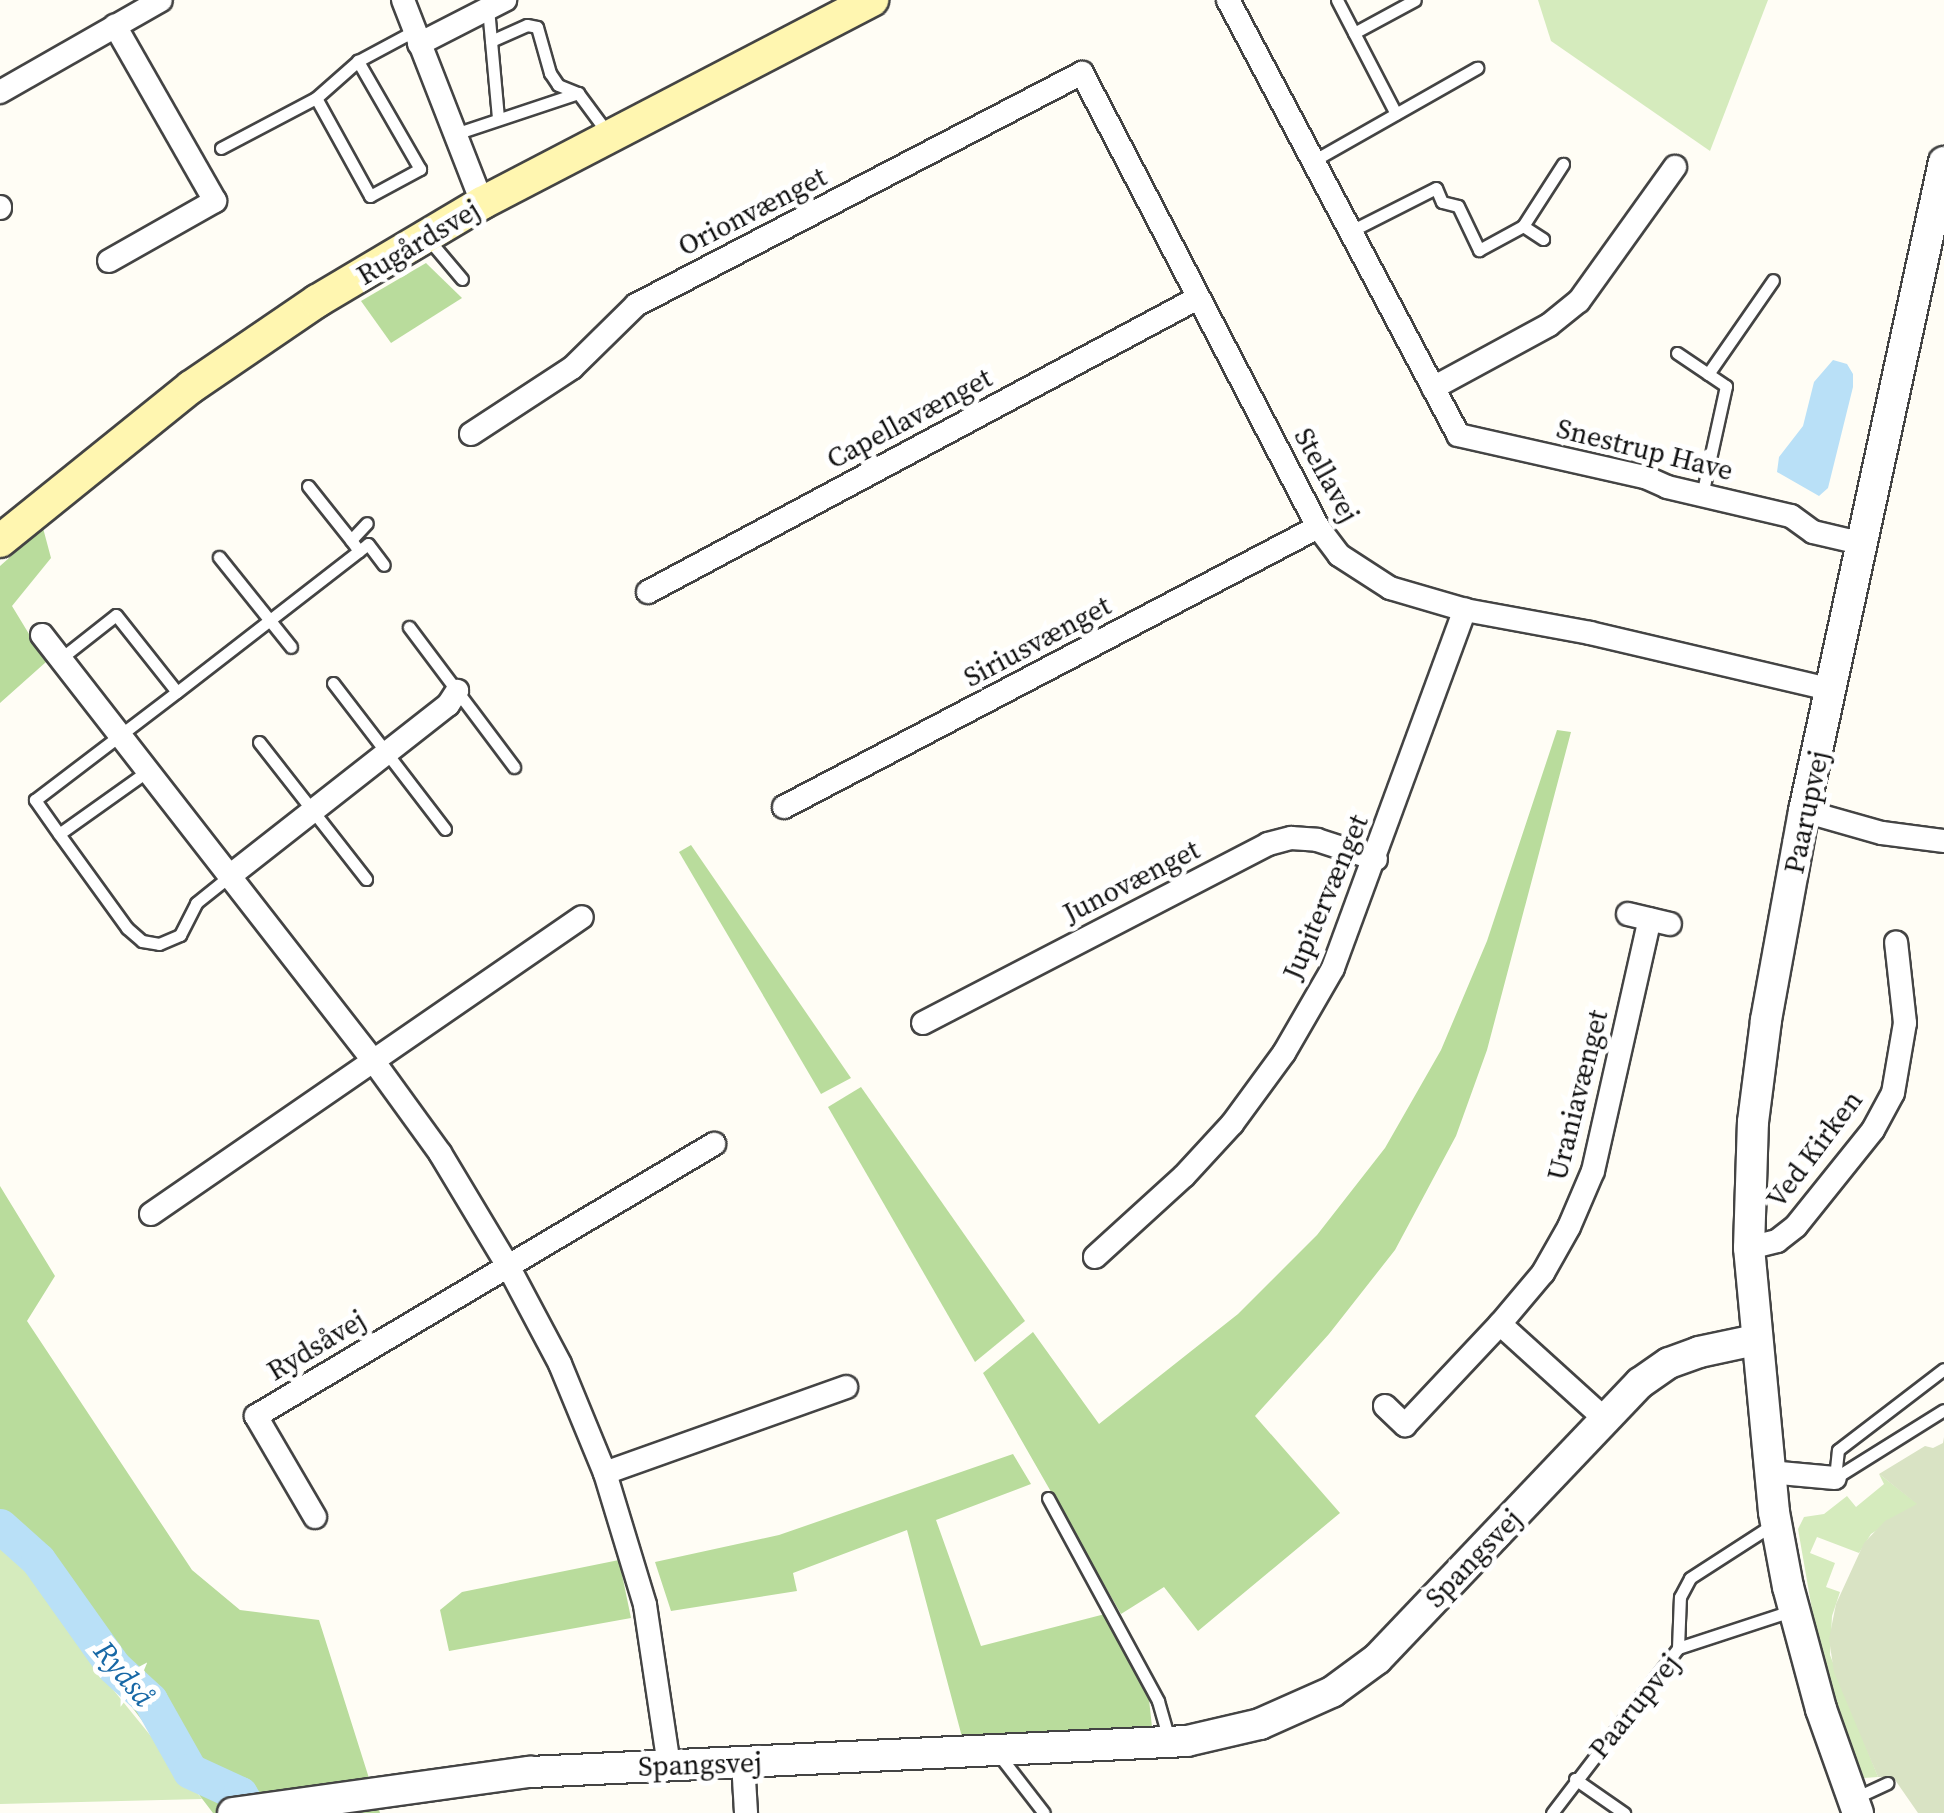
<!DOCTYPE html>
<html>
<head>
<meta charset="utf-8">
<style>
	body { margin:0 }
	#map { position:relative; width:1944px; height:1813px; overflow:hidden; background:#fffdf5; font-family:"Source Serif 4",serif }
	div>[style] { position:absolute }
	.green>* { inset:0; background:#d5ebbd }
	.forest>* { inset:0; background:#b9dc9c }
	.cemetery>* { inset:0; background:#d9e3c4 }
	.water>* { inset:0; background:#b9e0f7 }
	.river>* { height:35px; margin:-17.5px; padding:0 17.5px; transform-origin:17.5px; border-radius:17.5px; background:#b9e0f7 }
	.roads { filter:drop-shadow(2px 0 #444) drop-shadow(-2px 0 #444) drop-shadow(0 2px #444) drop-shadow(0 -2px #444) }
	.service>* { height:11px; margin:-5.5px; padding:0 5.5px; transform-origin:5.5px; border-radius:5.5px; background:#fff }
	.minor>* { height:22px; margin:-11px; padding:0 11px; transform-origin:11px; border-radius:11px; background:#fff }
	.tertiary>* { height:30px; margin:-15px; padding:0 15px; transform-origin:15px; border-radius:15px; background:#fff }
	.secondary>* { height:32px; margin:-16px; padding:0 16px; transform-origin:16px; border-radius:16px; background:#fff6b0 }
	span { translate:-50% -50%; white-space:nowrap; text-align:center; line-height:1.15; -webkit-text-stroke:10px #fff; paint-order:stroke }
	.street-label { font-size:28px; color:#111 }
	.water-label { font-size:30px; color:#1768a6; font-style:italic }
</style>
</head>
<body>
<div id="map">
	<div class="green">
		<div style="clip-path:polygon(1538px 0,1768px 0,1710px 151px,1551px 41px)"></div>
		<div style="clip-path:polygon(1879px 1474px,1918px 1504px,1871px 1534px,1859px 1553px,1817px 1537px,1810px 1553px,1835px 1563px,1826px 1587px,1840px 1592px,1832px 1616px,1830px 1655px,1878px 1777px,1864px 1778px,1837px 1712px,1818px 1644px,1798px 1529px,1804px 1517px,1824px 1514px,1847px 1496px,1856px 1507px,1884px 1484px)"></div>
		<div style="clip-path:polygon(0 1535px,85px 1655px,202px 1799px,0 1804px)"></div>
	</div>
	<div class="forest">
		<div style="clip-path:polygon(426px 263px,462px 298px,391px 343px,361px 301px)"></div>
		<div style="clip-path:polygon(43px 528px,51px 558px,12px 606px,46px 662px,0 703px,0 566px)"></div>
		<div style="clip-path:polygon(1557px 730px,1571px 732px,1487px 1050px,1456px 1136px,1395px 1250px,1329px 1334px,1255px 1416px,1340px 1513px,1198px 1631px,1164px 1587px,1121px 1614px,983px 1373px,1033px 1332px,1099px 1424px,1238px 1314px,1317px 1235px,1385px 1148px,1441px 1050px,1487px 941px)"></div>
		<div style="clip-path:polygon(691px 845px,851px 1078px,821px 1094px,679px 852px)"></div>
		<div style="clip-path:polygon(861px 1087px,1025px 1321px,975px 1362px,828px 1107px)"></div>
		<div style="clip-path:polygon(0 1186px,55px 1276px,27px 1321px,192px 1570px,240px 1610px,319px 1620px,380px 1813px,213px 1813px,0 1535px)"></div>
		<div style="clip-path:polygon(1013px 1454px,1031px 1484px,936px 1520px,981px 1646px,1105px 1614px,1148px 1690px,1152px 1727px,962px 1737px,907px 1530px,793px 1573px,797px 1591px,671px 1611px,655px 1562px,779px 1535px)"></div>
		<div style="clip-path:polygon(619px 1560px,631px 1618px,449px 1651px,440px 1610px,462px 1592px)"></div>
	</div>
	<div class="cemetery">
		<div style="clip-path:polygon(1944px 1437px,1944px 1813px,1918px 1813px,1893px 1777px,1878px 1777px,1834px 1672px,1829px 1639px,1836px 1604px,1864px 1543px,1885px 1521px,1917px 1504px,1879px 1474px,1925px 1446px,1933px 1448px,1943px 1443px)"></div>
	</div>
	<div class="water">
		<div style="clip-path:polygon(1833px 360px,1847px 364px,1853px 374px,1853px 387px,1828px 488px,1819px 496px,1777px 472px,1779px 457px,1803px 426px,1814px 382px)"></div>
	</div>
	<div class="river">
		<div style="left:0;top:1526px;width:51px;rotate:41.8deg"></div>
		<div style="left:38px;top:1560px;width:131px;rotate:54.6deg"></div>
		<div style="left:114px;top:1667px;width:49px;rotate:42.5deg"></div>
		<div style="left:150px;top:1700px;width:81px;rotate:60.6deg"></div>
		<div style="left:190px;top:1771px;width:55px;rotate:24.7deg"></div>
		<div style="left:240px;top:1794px;width:22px;rotate:60deg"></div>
	</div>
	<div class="roads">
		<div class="service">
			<div style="left:1337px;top:0;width:128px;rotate:62.6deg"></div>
			<div style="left:488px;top:8px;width:109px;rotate:84.8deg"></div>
			<div style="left:1354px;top:33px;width:69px;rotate:-28.4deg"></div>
			<div style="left:491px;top:41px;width:39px;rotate:-24deg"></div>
			<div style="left:527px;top:25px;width:10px;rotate:11deg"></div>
			<div style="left:537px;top:27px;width:48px;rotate:74.2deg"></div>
			<div style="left:550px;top:73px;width:14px;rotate:56deg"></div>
			<div style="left:558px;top:85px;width:22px;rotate:22deg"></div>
			<div style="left:316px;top:98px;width:112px;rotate:61.1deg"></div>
			<div style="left:370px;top:196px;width:57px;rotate:-28.4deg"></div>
			<div style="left:420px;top:169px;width:125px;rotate:-119.9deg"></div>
			<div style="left:452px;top:135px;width:133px;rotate:-18.4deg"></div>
			<div style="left:578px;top:93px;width:52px;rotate:53.6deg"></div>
			<div style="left:221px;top:148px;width:107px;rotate:-27.8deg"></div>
			<div style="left:316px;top:98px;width:56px;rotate:-41.4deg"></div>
			<div style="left:358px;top:61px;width:64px;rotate:-28.2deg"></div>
			<div style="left:1313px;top:161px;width:189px;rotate:-29.6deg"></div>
			<div style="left:1523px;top:226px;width:74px;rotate:-57.2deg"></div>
			<div style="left:1351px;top:231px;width:95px;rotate:-26.8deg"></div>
			<div style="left:1436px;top:188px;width:15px;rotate:67deg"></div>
			<div style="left:1442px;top:202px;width:16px;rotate:14deg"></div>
			<div style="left:1458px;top:206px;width:49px;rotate:64.5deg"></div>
			<div style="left:1479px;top:250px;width:50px;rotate:-28.6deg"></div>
			<div style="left:1523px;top:226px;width:24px;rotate:33deg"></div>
			<div style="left:429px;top:240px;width:51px;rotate:49.8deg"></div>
			<div style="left:1677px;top:353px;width:59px;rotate:34deg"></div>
			<div style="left:1726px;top:386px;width:112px;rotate:102.4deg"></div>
			<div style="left:1708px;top:374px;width:114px;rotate:-55.3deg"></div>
			<div style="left:308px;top:486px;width:69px;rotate:51.5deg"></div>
			<div style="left:359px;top:551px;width:11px;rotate:-38deg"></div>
			<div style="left:368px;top:544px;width:26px;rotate:53deg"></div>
			<div style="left:219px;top:557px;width:115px;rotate:51.3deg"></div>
			<div style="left:409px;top:627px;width:175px;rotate:53.1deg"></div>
			<div style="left:60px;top:659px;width:71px;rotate:-38.2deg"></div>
			<div style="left:116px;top:615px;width:98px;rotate:51.6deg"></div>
			<div style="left:177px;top:692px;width:230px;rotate:-37.8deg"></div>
			<div style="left:359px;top:551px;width:14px;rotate:-126deg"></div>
			<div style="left:351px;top:540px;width:23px;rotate:-47deg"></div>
			<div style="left:333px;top:683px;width:184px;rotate:52.5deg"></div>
			<div style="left:259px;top:742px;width:174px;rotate:52deg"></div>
			<div style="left:149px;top:770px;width:110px;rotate:144.6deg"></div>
			<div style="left:59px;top:834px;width:42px;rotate:-125.2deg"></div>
			<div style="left:35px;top:800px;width:178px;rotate:-37.3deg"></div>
			<div style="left:59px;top:834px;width:116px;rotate:54.1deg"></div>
			<div style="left:127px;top:928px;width:20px;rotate:41deg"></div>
			<div style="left:142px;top:941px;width:17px;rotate:10deg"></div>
			<div style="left:159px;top:944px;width:23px;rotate:-23deg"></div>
			<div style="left:180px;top:935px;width:36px;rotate:-63deg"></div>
			<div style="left:196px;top:903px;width:45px;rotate:-38.7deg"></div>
			<div style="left:1835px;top:1478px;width:28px;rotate:-84deg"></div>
			<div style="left:1838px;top:1450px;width:133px;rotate:-37.4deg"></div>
			<div style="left:1835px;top:1478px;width:128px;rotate:-32deg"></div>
			<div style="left:1048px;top:1498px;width:231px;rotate:61.5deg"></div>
			<div style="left:1158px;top:1701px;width:40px;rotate:74deg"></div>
			<div style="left:1678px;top:1648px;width:51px;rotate:-87.8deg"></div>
			<div style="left:1680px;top:1597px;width:21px;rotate:-62deg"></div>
			<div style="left:1690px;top:1578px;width:98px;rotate:-32.9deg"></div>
			<div style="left:999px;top:1755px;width:73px;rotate:52.2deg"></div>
			<div style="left:1575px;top:1779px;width:60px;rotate:34.8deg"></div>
			<div style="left:1853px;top:1799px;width:38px;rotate:-25deg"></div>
			<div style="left:1552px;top:1813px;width:208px;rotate:-52.6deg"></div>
			<div style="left:1678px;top:1648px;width:122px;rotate:-18.1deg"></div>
		</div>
		<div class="minor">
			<div style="left:403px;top:0;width:218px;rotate:68.7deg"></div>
			<div style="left:1228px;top:0;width:492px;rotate:62.1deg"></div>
			<div style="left:1458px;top:435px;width:192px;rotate:12.7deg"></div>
			<div style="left:1645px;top:477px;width:24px;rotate:24deg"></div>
			<div style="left:1667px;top:487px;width:127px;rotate:13.2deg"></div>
			<div style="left:1791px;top:516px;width:27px;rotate:36deg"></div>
			<div style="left:1813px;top:532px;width:52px;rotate:13.2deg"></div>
			<div style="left:419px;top:44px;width:97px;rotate:-27.1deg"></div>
			<div style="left:0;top:92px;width:185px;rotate:-29.7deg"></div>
			<div style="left:0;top:207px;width:1px;rotate:90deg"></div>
			<div style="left:109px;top:261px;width:122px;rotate:-29.5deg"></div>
			<div style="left:215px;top:201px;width:202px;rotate:-119.7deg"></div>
			<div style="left:1433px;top:388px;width:132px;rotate:-28.5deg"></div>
			<div style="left:1549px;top:325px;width:38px;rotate:-39deg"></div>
			<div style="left:1579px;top:301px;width:165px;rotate:-54.4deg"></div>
			<div style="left:471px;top:434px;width:121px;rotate:-33.2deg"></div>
			<div style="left:572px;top:368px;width:90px;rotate:-44.5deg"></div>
			<div style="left:636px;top:305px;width:503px;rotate:-27.48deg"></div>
			<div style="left:1082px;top:73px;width:512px;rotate:62.53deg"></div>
			<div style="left:1318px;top:527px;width:35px;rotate:53deg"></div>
			<div style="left:1339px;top:555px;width:61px;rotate:32.9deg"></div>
			<div style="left:1390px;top:588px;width:78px;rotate:16.3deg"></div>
			<div style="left:1465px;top:610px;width:127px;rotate:10.4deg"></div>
			<div style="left:1590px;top:633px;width:250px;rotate:13.2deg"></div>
			<div style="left:648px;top:592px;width:624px;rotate:-28.13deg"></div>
			<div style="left:42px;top:635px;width:537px;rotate:52.11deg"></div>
			<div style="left:372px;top:1059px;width:116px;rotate:54.1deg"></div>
			<div style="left:440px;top:1153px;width:132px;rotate:59deg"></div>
			<div style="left:508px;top:1266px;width:111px;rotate:62deg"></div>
			<div style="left:560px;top:1364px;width:118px;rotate:67.6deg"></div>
			<div style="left:605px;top:1473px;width:138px;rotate:73.1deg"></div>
			<div style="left:645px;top:1605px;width:162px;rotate:81.5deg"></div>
			<div style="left:784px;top:807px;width:603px;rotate:-27.67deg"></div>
			<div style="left:1804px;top:811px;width:81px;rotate:15.8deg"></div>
			<div style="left:1882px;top:833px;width:63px;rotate:7.4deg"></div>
			<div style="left:231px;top:875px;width:276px;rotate:-38.1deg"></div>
			<div style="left:448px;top:705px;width:17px;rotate:-57deg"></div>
			<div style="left:1628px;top:914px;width:43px;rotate:13.4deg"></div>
			<div style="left:923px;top:1023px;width:389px;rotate:-27.4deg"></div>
			<div style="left:1268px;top:844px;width:24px;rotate:-15deg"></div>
			<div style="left:1291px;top:838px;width:26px;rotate:4deg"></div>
			<div style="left:1317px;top:840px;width:62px;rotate:17.9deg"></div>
			<div style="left:151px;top:1214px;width:523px;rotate:-34.57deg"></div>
			<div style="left:1749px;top:1248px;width:29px;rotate:-14deg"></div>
			<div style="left:1777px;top:1241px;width:24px;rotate:-38deg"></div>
			<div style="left:1796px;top:1226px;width:123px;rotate:-51.3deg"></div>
			<div style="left:1873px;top:1130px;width:42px;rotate:-61.6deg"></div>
			<div style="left:1893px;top:1093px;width:71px;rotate:-80.3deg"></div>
			<div style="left:1905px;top:1023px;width:81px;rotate:-96.3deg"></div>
			<div style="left:1095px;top:1257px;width:120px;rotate:-42.3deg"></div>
			<div style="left:1184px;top:1176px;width:71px;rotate:-47.3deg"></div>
			<div style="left:1232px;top:1124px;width:88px;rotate:-53.8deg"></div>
			<div style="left:1284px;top:1053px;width:98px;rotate:-60deg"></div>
			<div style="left:1333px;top:968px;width:382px;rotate:-69.8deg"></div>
			<div style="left:1500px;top:1324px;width:143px;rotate:42.2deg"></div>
			<div style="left:1385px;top:1406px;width:28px;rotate:44deg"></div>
			<div style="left:1405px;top:1425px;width:139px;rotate:-46.8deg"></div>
			<div style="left:1500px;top:1324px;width:67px;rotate:-49.9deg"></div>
			<div style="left:1543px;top:1273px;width:53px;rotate:-60.5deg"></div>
			<div style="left:1569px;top:1227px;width:61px;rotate:-66.8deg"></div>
			<div style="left:1593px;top:1171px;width:258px;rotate:-77.3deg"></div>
			<div style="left:1769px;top:1472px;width:66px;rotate:5.2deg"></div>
			<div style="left:605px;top:1473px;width:256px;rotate:-19.6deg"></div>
			<div style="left:315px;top:1517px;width:117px;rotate:-120.3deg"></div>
			<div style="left:256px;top:1416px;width:533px;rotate:-30.71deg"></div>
			<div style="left:743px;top:1762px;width:51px;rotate:86.6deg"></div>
		</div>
		<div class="tertiary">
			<div style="left:233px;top:1813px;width:300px;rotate:-7.9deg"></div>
			<div style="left:530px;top:1772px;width:658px;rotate:-2.7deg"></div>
			<div style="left:1187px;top:1741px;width:75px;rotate:-13.1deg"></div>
			<div style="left:1260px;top:1724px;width:79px;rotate:-24deg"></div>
			<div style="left:1332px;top:1692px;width:56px;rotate:-36.3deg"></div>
			<div style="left:1377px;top:1659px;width:381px;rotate:-46.4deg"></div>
			<div style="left:1640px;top:1383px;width:35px;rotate:-35deg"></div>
			<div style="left:1669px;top:1363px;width:32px;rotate:-20deg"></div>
			<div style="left:1699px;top:1352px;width:57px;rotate:-12.1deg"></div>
			<div style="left:1858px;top:1813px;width:110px;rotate:-109.6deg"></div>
			<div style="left:1821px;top:1709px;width:126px;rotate:-105.1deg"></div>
			<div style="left:1788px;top:1587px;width:76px;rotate:-100.6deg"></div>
			<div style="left:1774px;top:1512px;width:265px;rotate:-95.4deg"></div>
			<div style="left:1749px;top:1248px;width:126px;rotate:-88.2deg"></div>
			<div style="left:1753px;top:1122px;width:103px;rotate:-82.7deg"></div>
			<div style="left:1766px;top:1020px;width:212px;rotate:-79.7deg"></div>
			<div style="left:1804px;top:811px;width:664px;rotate:-77.83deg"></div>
		</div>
		<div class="secondary">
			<div style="left:0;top:541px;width:245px;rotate:-38.9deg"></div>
			<div style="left:191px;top:387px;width:153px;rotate:-34.3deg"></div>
			<div style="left:317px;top:301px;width:192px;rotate:-30.7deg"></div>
			<div style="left:482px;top:203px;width:440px;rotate:-27.5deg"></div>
		</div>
	</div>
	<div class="street-label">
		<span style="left:752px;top:211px;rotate:-27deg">Orionvænget</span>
		<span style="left:418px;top:242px;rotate:-31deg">Rugårdsvej</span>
		<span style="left:909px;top:418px;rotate:-28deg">Capellavænget</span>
		<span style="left:1645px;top:449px;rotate:14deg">Snestrup Have</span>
		<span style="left:1327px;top:475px;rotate:61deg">Stellavej</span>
		<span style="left:1037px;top:641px;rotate:-28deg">Siriusvænget</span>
		<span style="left:1806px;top:812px;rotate:-78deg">Paarupvej</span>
		<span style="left:1131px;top:881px;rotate:-27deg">Junovænget</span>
		<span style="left:1325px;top:897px;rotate:-67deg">Jupitervænget</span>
		<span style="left:1577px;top:1095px;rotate:-76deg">Uraniavænget</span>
		<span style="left:1814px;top:1149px;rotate:-53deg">Ved Kirken</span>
		<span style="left:316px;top:1345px;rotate:-31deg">Rydsåvej</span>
		<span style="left:1473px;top:1558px;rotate:-46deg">Spangsvej</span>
		<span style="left:1634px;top:1706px;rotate:-51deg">Paarupvej</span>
		<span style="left:700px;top:1764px;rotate:-2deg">Spangsvej</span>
	</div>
	<div class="water-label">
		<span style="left:124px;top:1674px;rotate:50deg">Rydså</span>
	</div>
</div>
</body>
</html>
